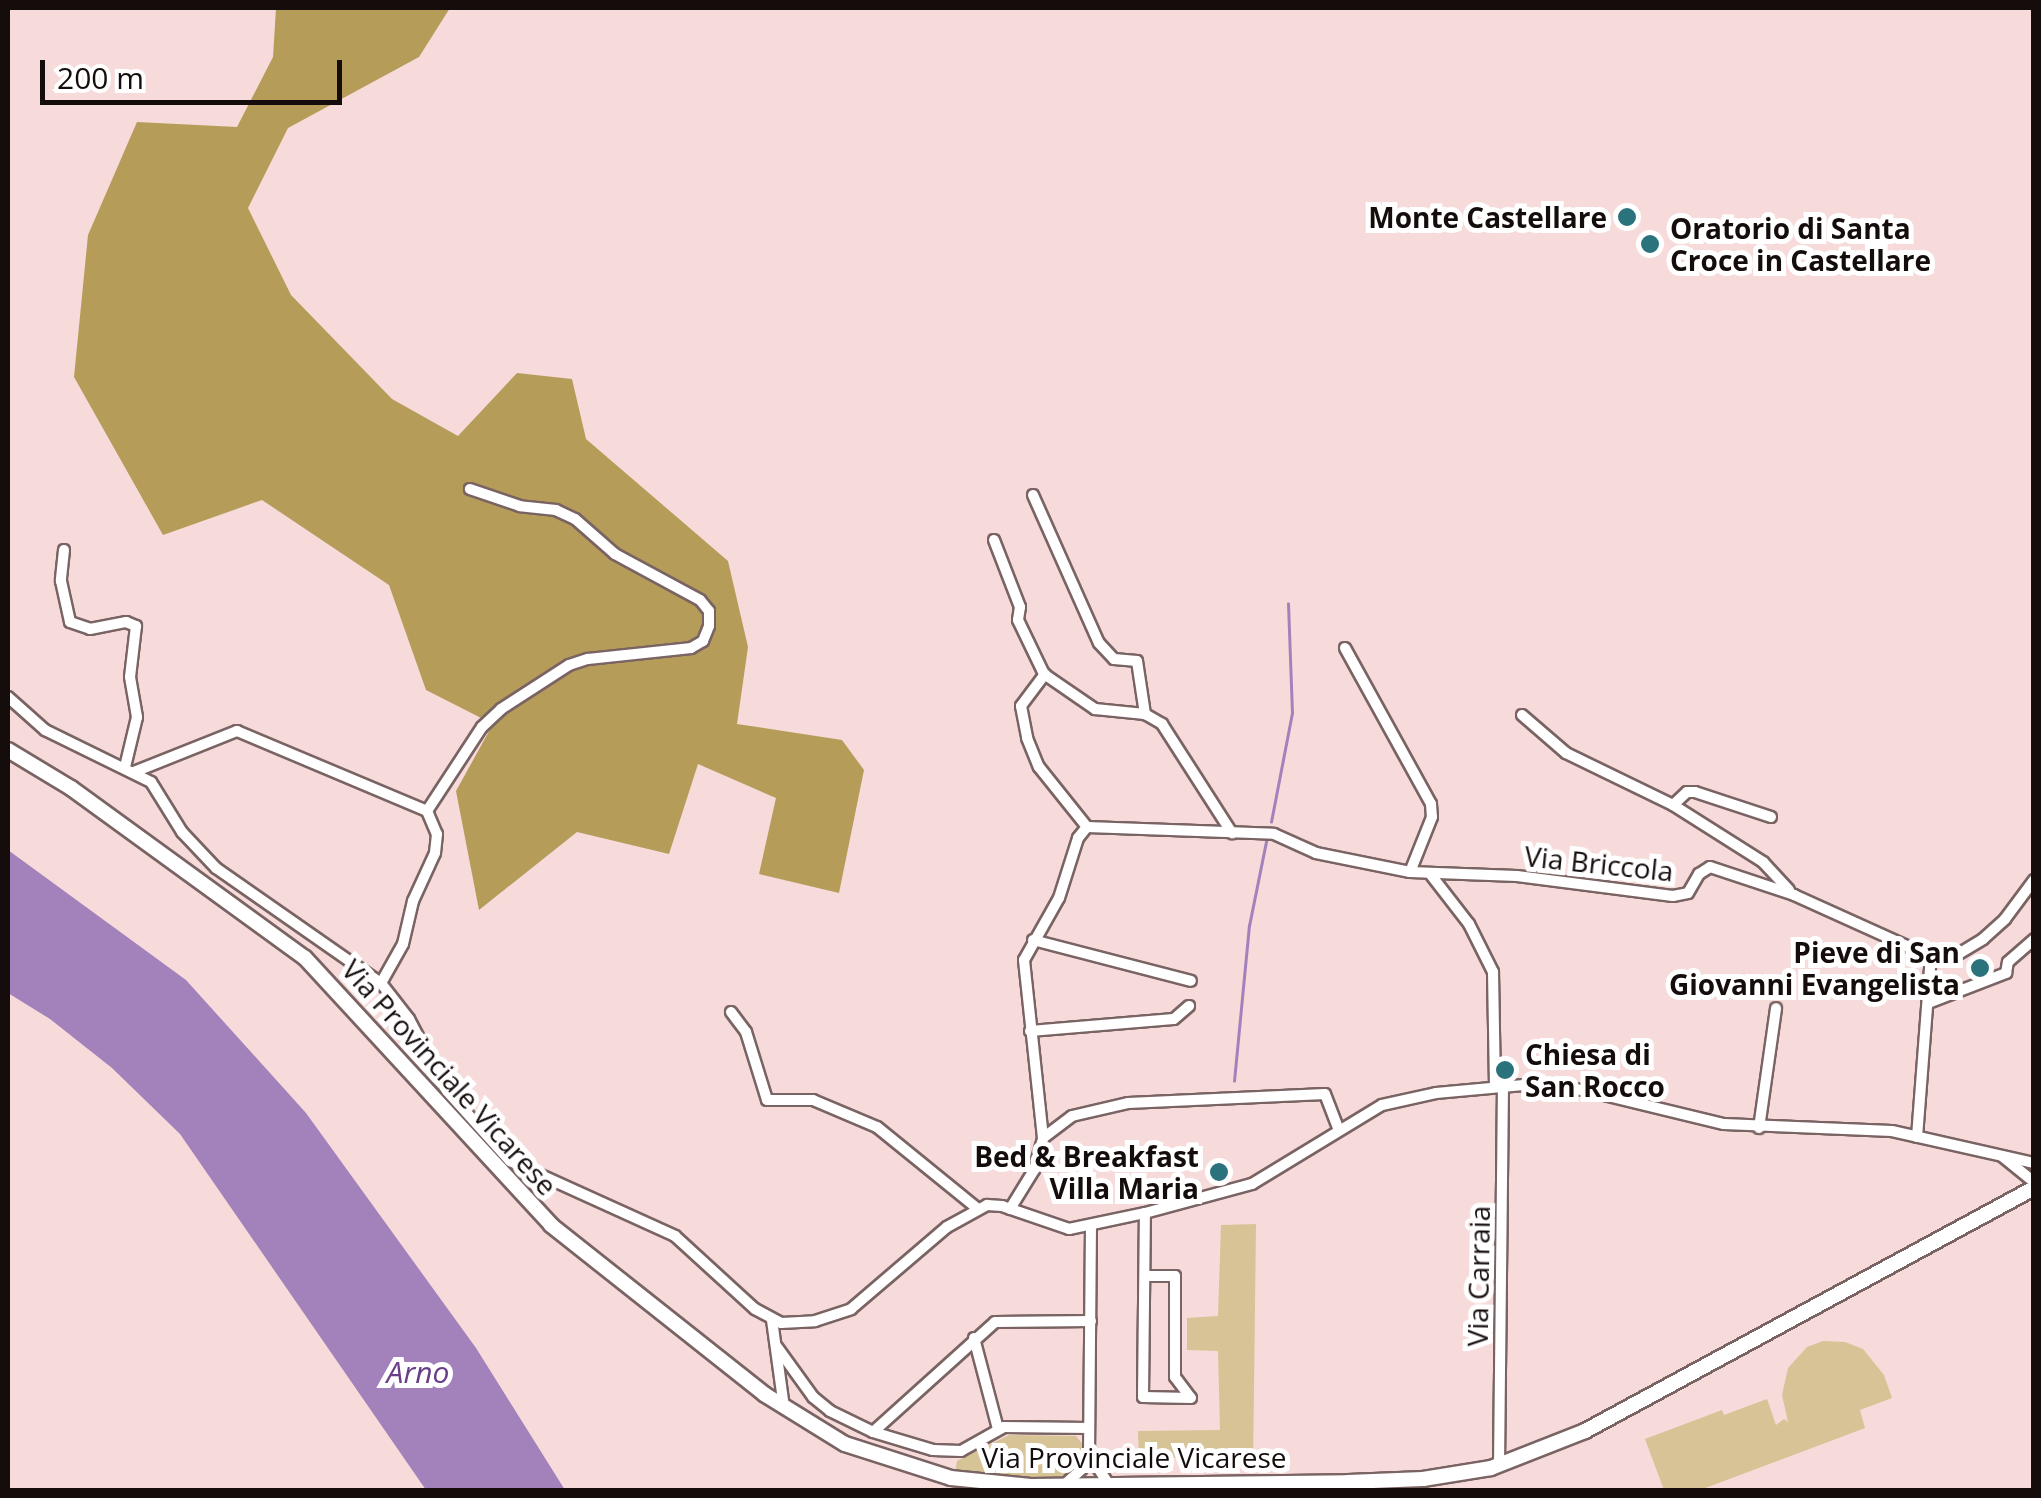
<!DOCTYPE html>
<html>
<head>
<meta charset="utf-8">
<style>
	body { margin:0 }
	#map { position:relative; width:2041px; height:1498px; overflow:hidden; background:#f6dbda; font-family:"Open Sans",sans-serif }
	div>[style] { position:absolute }
	.green>* { inset:0; background:#d6c396 }
	.forest>* { inset:0; background:#b69c59 }
	.water>* { inset:0; background:#a382bc }
	.stream>* { height:2.5px; margin:-1.25px; padding:0 1.25px; transform-origin:1.25px; border-radius:1.25px; background:#a382bc }
	.roads { filter:drop-shadow(2px 0 #7a6363) drop-shadow(-2px 0 #7a6363) drop-shadow(0 2px #7a6363) drop-shadow(0 -2px #7a6363) }
	.minor>* { height:10px; margin:-5px; padding:0 5px; transform-origin:5px; border-radius:5px; background:#fff }
	.secondary>* { height:14px; margin:-7px; padding:0 7px; transform-origin:7px; border-radius:7px; background:#fff }
	.dots>* { width:28px; height:28px; translate:-50% -50%; box-sizing:border-box; border:5px solid #fff; border-radius:50% }
	span { translate:-50% -50%; white-space:nowrap; text-align:center; line-height:1.15; -webkit-text-stroke:10px #fff; paint-order:stroke }
	.poi-label { font-size:28px; color:#150c0c; font-weight:700 }
	.right { translate:-100% -50%; text-align:right }
	.left { translate:0 -50%; text-align:left }
	.street-label { font-size:28px; color:#150c0c }
	.water-label { font-size:30px; color:#693e86; font-style:italic }
	.frame { position:absolute; inset:0; border:10px solid #150c0c; pointer-events:none }
	.scale { position:absolute; left:40px; top:60px; width:302px; height:45px; box-sizing:border-box; border:5px solid #150c0c; border-top:0; padding-left:12px; font-size:30px; line-height:35px; white-space:nowrap; color:#150c0c; -webkit-text-stroke:8px #fff; paint-order:stroke }
</style>
</head>
<body>
<div id="map">
	<div class="green">
		<div style="clip-path:polygon(1256px 1224px,1253px 1469px,1243px 1470px,1235px 1457px,1139px 1458px,1138px 1431px,1220px 1430px,1218px 1351px,1187px 1350px,1187px 1318px,1218px 1316px,1221px 1225px)"></div>
		<div style="clip-path:polygon(1823px 1341px,1845px 1342px,1863px 1349px,1884px 1375px,1892px 1398px,1860px 1410px,1865px 1428px,1700px 1490px,1664px 1490px,1645px 1439px,1722px 1410px,1724px 1415px,1767px 1399px,1776px 1425px,1784px 1419px,1788px 1422px,1782px 1395px,1788px 1368px,1807px 1347px)"></div>
		<div style="clip-path:polygon(1009px 1435px,1076px 1436px,1084px 1446px,1081px 1459px,1070px 1473px,1051px 1479px,955px 1473px,957px 1461px)"></div>
	</div>
	<div class="forest">
		<div style="clip-path:polygon(276px 8px,450px 8px,419px 57px,288px 128px,248px 208px,291px 295px,392px 399px,458px 436px,517px 373px,572px 379px,586px 439px,728px 561px,748px 647px,737px 724px,842px 740px,864px 770px,839px 893px,759px 874px,776px 798px,698px 764px,669px 854px,577px 832px,479px 910px,456px 791px,493px 724px,426px 690px,389px 585px,262px 500px,163px 535px,74px 377px,88px 235px,137px 122px,237px 127px,273px 57px)"></div>
	</div>
	<div class="water">
		<div style="clip-path:polygon(8px 850px,186px 980px,306px 1113px,476px 1348px,565px 1490px,426px 1490px,180px 1134px,112px 1068px,50px 1019px,8px 993px)"></div>
	</div>
	<div class="stream">
		<div style="left:1271px;top:822px;width:111px;rotate:-79.1deg"></div>
		<div style="left:1292px;top:713px;width:109px;rotate:-92.1deg"></div>
		<div style="left:1234px;top:1081px;width:156px;rotate:-84.5deg"></div>
		<div style="left:1249px;top:926px;width:91px;rotate:-78.6deg"></div>
	</div>
	<div class="roads">
		<div class="minor">
			<div style="left:1033px;top:495px;width:162px;rotate:66deg"></div>
			<div style="left:1099px;top:643px;width:22px;rotate:47deg"></div>
			<div style="left:1114px;top:659px;width:23px;rotate:5deg"></div>
			<div style="left:1137px;top:661px;width:54px;rotate:81.4deg"></div>
			<div style="left:994px;top:540px;width:72px;rotate:68.8deg"></div>
			<div style="left:1020px;top:607px;width:13px;rotate:99deg"></div>
			<div style="left:1018px;top:620px;width:60px;rotate:64.3deg"></div>
			<div style="left:1044px;top:674px;width:62px;rotate:34.5deg"></div>
			<div style="left:1095px;top:709px;width:50px;rotate:5.7deg"></div>
			<div style="left:1145px;top:714px;width:20px;rotate:30deg"></div>
			<div style="left:1162px;top:724px;width:130px;rotate:57.3deg"></div>
			<div style="left:64px;top:550px;width:31px;rotate:96deg"></div>
			<div style="left:61px;top:581px;width:42px;rotate:77.6deg"></div>
			<div style="left:70px;top:622px;width:21px;rotate:19deg"></div>
			<div style="left:90px;top:629px;width:37px;rotate:-11deg"></div>
			<div style="left:126px;top:622px;width:11px;rotate:22deg"></div>
			<div style="left:136px;top:626px;width:51px;rotate:96.7deg"></div>
			<div style="left:130px;top:677px;width:41px;rotate:80.1deg"></div>
			<div style="left:137px;top:717px;width:51px;rotate:103.5deg"></div>
			<div style="left:1345px;top:648px;width:178px;rotate:61.1deg"></div>
			<div style="left:1431px;top:804px;width:13px;rotate:86deg"></div>
			<div style="left:1432px;top:817px;width:59px;rotate:111.8deg"></div>
			<div style="left:1045px;top:674px;width:40px;rotate:127deg"></div>
			<div style="left:1021px;top:706px;width:33px;rotate:79deg"></div>
			<div style="left:1027px;top:738px;width:31px;rotate:68deg"></div>
			<div style="left:1039px;top:767px;width:77px;rotate:51.3deg"></div>
			<div style="left:8px;top:697px;width:50px;rotate:41.7deg"></div>
			<div style="left:45px;top:730px;width:118px;rotate:26.1deg"></div>
			<div style="left:151px;top:782px;width:59px;rotate:58.2deg"></div>
			<div style="left:182px;top:832px;width:50px;rotate:46.6deg"></div>
			<div style="left:216px;top:868px;width:201px;rotate:34.9deg"></div>
			<div style="left:381px;top:983px;width:46px;rotate:52.1deg"></div>
			<div style="left:409px;top:1019px;width:81px;rotate:62.2deg"></div>
			<div style="left:447px;top:1091px;width:94px;rotate:48deg"></div>
			<div style="left:510px;top:1161px;width:181px;rotate:24.4deg"></div>
			<div style="left:675px;top:1236px;width:108px;rotate:42.4deg"></div>
			<div style="left:755px;top:1309px;width:30px;rotate:28deg"></div>
			<div style="left:781px;top:1323px;width:34px;rotate:-3deg"></div>
			<div style="left:815px;top:1321px;width:38px;rotate:-18deg"></div>
			<div style="left:851px;top:1309px;width:126px;rotate:-40.5deg"></div>
			<div style="left:947px;top:1227px;width:46px;rotate:-28.8deg"></div>
			<div style="left:987px;top:1205px;width:15px;rotate:4deg"></div>
			<div style="left:1002px;top:1206px;width:71px;rotate:18.9deg"></div>
			<div style="left:1069px;top:1229px;width:78px;rotate:-11.9deg"></div>
			<div style="left:1145px;top:1213px;width:111px;rotate:-15.2deg"></div>
			<div style="left:1252px;top:1184px;width:152px;rotate:-31.3deg"></div>
			<div style="left:1382px;top:1105px;width:55px;rotate:-12.5deg"></div>
			<div style="left:1436px;top:1093px;width:88px;rotate:-5.2deg"></div>
			<div style="left:1524px;top:1085px;width:59px;rotate:4.8deg"></div>
			<div style="left:1583px;top:1090px;width:145px;rotate:13.6deg"></div>
			<div style="left:1724px;top:1124px;width:168px;rotate:2.4deg"></div>
			<div style="left:1892px;top:1131px;width:146px;rotate:12.7deg"></div>
			<div style="left:1522px;top:715px;width:58px;rotate:40.8deg"></div>
			<div style="left:1566px;top:753px;width:119px;rotate:25.9deg"></div>
			<div style="left:134px;top:772px;width:111px;rotate:-21.7deg"></div>
			<div style="left:237px;top:731px;width:206px;rotate:22.8deg"></div>
			<div style="left:427px;top:811px;width:25px;rotate:67deg"></div>
			<div style="left:437px;top:834px;width:19px;rotate:96deg"></div>
			<div style="left:435px;top:853px;width:53px;rotate:114.6deg"></div>
			<div style="left:413px;top:901px;width:44px;rotate:103.1deg"></div>
			<div style="left:403px;top:944px;width:45px;rotate:119.4deg"></div>
			<div style="left:427px;top:811px;width:100px;rotate:-56.8deg"></div>
			<div style="left:482px;top:727px;width:26px;rotate:-43deg"></div>
			<div style="left:501px;top:709px;width:81px;rotate:-32.9deg"></div>
			<div style="left:569px;top:665px;width:20px;rotate:-18deg"></div>
			<div style="left:588px;top:659px;width:104px;rotate:-6.1deg"></div>
			<div style="left:691px;top:648px;width:14px;rotate:-30deg"></div>
			<div style="left:703px;top:641px;width:16px;rotate:-68deg"></div>
			<div style="left:709px;top:626px;width:15px;rotate:-90deg"></div>
			<div style="left:709px;top:611px;width:14px;rotate:-129deg"></div>
			<div style="left:700px;top:600px;width:97px;rotate:-151.6deg"></div>
			<div style="left:615px;top:554px;width:53px;rotate:-138.8deg"></div>
			<div style="left:575px;top:519px;width:21px;rotate:-155deg"></div>
			<div style="left:556px;top:510px;width:36px;rotate:-174deg"></div>
			<div style="left:520px;top:506px;width:53px;rotate:-161.2deg"></div>
			<div style="left:1771px;top:817px;width:80px;rotate:-161.8deg"></div>
			<div style="left:1695px;top:792px;width:8px;rotate:180deg"></div>
			<div style="left:1687px;top:792px;width:19px;rotate:137deg"></div>
			<div style="left:1673px;top:805px;width:107px;rotate:32.3deg"></div>
			<div style="left:1763px;top:862px;width:38px;rotate:47deg"></div>
			<div style="left:1431px;top:875px;width:62px;rotate:52.2deg"></div>
			<div style="left:1469px;top:924px;width:54px;rotate:63.4deg"></div>
			<div style="left:1493px;top:972px;width:114px;rotate:89deg"></div>
			<div style="left:1033px;top:940px;width:163px;rotate:14.5deg"></div>
			<div style="left:1928px;top:1003px;width:84px;rotate:-21deg"></div>
			<div style="left:2006px;top:973px;width:11px;rotate:-80deg"></div>
			<div style="left:2008px;top:962px;width:35px;rotate:-41deg"></div>
			<div style="left:731px;top:1012px;width:25px;rotate:53deg"></div>
			<div style="left:746px;top:1032px;width:71px;rotate:72.8deg"></div>
			<div style="left:767px;top:1100px;width:46px"></div>
			<div style="left:813px;top:1100px;width:69px;rotate:22.9deg"></div>
			<div style="left:877px;top:1127px;width:130px;rotate:39.1deg"></div>
			<div style="left:1030px;top:1031px;width:144px;rotate:-4.8deg"></div>
			<div style="left:1174px;top:1019px;width:20px;rotate:-41deg"></div>
			<div style="left:1759px;top:1128px;width:121px;rotate:-81.9deg"></div>
			<div style="left:1917px;top:1137px;width:181px;rotate:-85.6deg"></div>
			<div style="left:1043px;top:1138px;width:36px;rotate:-37deg"></div>
			<div style="left:1072px;top:1116px;width:57px;rotate:-13.1deg"></div>
			<div style="left:1128px;top:1103px;width:197px;rotate:-2.6deg"></div>
			<div style="left:1325px;top:1094px;width:39px;rotate:69deg"></div>
			<div style="left:2002px;top:1156px;width:41px;rotate:39.1deg"></div>
			<div style="left:1010px;top:1209px;width:46px;rotate:-58.4deg"></div>
			<div style="left:1034px;top:1170px;width:33px;rotate:-74deg"></div>
			<div style="left:1043px;top:1138px;width:179px;rotate:-96.1deg"></div>
			<div style="left:1024px;top:960px;width:71px;rotate:-60.6deg"></div>
			<div style="left:1059px;top:898px;width:63px;rotate:-72.4deg"></div>
			<div style="left:1078px;top:838px;width:14px;rotate:-51deg"></div>
			<div style="left:1087px;top:827px;width:187px;rotate:2.1deg"></div>
			<div style="left:1274px;top:834px;width:46px;rotate:24.3deg"></div>
			<div style="left:1316px;top:853px;width:96px;rotate:11.4deg"></div>
			<div style="left:1410px;top:872px;width:107px;rotate:2.1deg"></div>
			<div style="left:1517px;top:876px;width:157px;rotate:7.3deg"></div>
			<div style="left:1673px;top:896px;width:15px;rotate:-11deg"></div>
			<div style="left:1688px;top:893px;width:22px;rotate:-60deg"></div>
			<div style="left:1699px;top:874px;width:13px;rotate:-32deg"></div>
			<div style="left:1710px;top:867px;width:89px;rotate:18.4deg"></div>
			<div style="left:1794px;top:895px;width:150px;rotate:24.3deg"></div>
			<div style="left:1931px;top:957px;width:29px;rotate:-8deg"></div>
			<div style="left:1960px;top:953px;width:27px;rotate:-31deg"></div>
			<div style="left:1983px;top:939px;width:30px;rotate:-42deg"></div>
			<div style="left:2005px;top:919px;width:49px;rotate:-53.4deg"></div>
			<div style="left:1091px;top:1225px;width:229px;rotate:90.5deg"></div>
			<div style="left:1089px;top:1454px;width:37px;rotate:57deg"></div>
			<div style="left:1145px;top:1276px;width:30px"></div>
			<div style="left:1175px;top:1276px;width:101px;rotate:90deg"></div>
			<div style="left:1175px;top:1377px;width:26px;rotate:53deg"></div>
			<div style="left:1191px;top:1398px;width:48px;rotate:-178.8deg"></div>
			<div style="left:1143px;top:1397px;width:184px;rotate:-89.4deg"></div>
			<div style="left:772px;top:1320px;width:89px;rotate:82.2deg"></div>
			<div style="left:974px;top:1338px;width:94px;rotate:75.2deg"></div>
			<div style="left:777px;top:1347px;width:62px;rotate:54.2deg"></div>
			<div style="left:813px;top:1397px;width:22px;rotate:39deg"></div>
			<div style="left:830px;top:1411px;width:48px;rotate:26deg"></div>
			<div style="left:873px;top:1432px;width:63px;rotate:16.7deg"></div>
			<div style="left:933px;top:1450px;width:28px;rotate:2deg"></div>
			<div style="left:961px;top:1451px;width:49px;rotate:-29.2deg"></div>
			<div style="left:1004px;top:1427px;width:85px;rotate:0.7deg"></div>
			<div style="left:873px;top:1432px;width:164px;rotate:-42deg"></div>
			<div style="left:995px;top:1322px;width:96px;rotate:-0.6deg"></div>
			<div style="left:1499px;top:1466px;width:380px;rotate:-89.4deg"></div>
			<div style="left:1063px;top:1486px;width:25px;rotate:-42deg"></div>
			<div style="left:1082px;top:1469px;width:17px;rotate:-65deg"></div>
		</div>
		<div class="secondary">
			<div style="left:8px;top:750px;width:74px;rotate:31.1deg"></div>
			<div style="left:71px;top:788px;width:289px;rotate:36deg"></div>
			<div style="left:305px;top:958px;width:363px;rotate:47.3deg"></div>
			<div style="left:551px;top:1225px;width:272px;rotate:38.4deg"></div>
			<div style="left:764px;top:1394px;width:95px;rotate:31.7deg"></div>
			<div style="left:845px;top:1444px;width:111px;rotate:17.8deg"></div>
			<div style="left:951px;top:1478px;width:80px;rotate:5.7deg"></div>
			<div style="left:1031px;top:1486px;width:317px;rotate:-0.7deg"></div>
			<div style="left:1348px;top:1482px;width:75px;rotate:-2.3deg"></div>
			<div style="left:1423px;top:1479px;width:69px;rotate:-9.2deg"></div>
			<div style="left:1491px;top:1468px;width:101px;rotate:-21.5deg"></div>
			<div style="left:1585px;top:1431px;width:511px;rotate:-28.42deg"></div>
		</div>
	</div>
	<div class="dots">
		<div style="left:1627px;top:217px;background:#2a737c"></div>
		<div style="left:1650px;top:244px;background:#2a737c"></div>
		<div style="left:1980px;top:968px;background:#2a737c"></div>
		<div style="left:1505px;top:1070px;background:#2a737c"></div>
		<div style="left:1219px;top:1172px;background:#2a737c"></div>
	</div>
	<div class="poi-label">
		<span class="right" style="left:1607px;top:217px">Monte Castellare</span>
		<span class="left" style="left:1670px;top:244px">Oratorio di Santa<br>Croce in Castellare</span>
		<span class="right" style="left:1960px;top:968px">Pieve di San<br>Giovanni Evangelista</span>
		<span class="left" style="left:1525px;top:1070px">Chiesa di<br>San Rocco</span>
		<span class="right" style="left:1199px;top:1172px">Bed &amp; Breakfast<br>Villa Maria</span>
	</div>
	<div class="street-label">
		<span style="left:1599px;top:863px;rotate:6deg">Via Briccola</span>
		<span style="left:450px;top:1077px;rotate:48deg">Via Provinciale Vicarese</span>
		<span style="left:1478px;top:1276px;rotate:-89deg">Via Carraia</span>
		<span style="left:1134px;top:1457px">Via Provinciale Vicarese</span>
	</div>
	<div class="water-label">
		<span style="left:418px;top:1372px">Arno</span>
	</div>
	<div class="frame"></div>
	<div class="scale">200 m</div>
</div>
</body>
</html>
